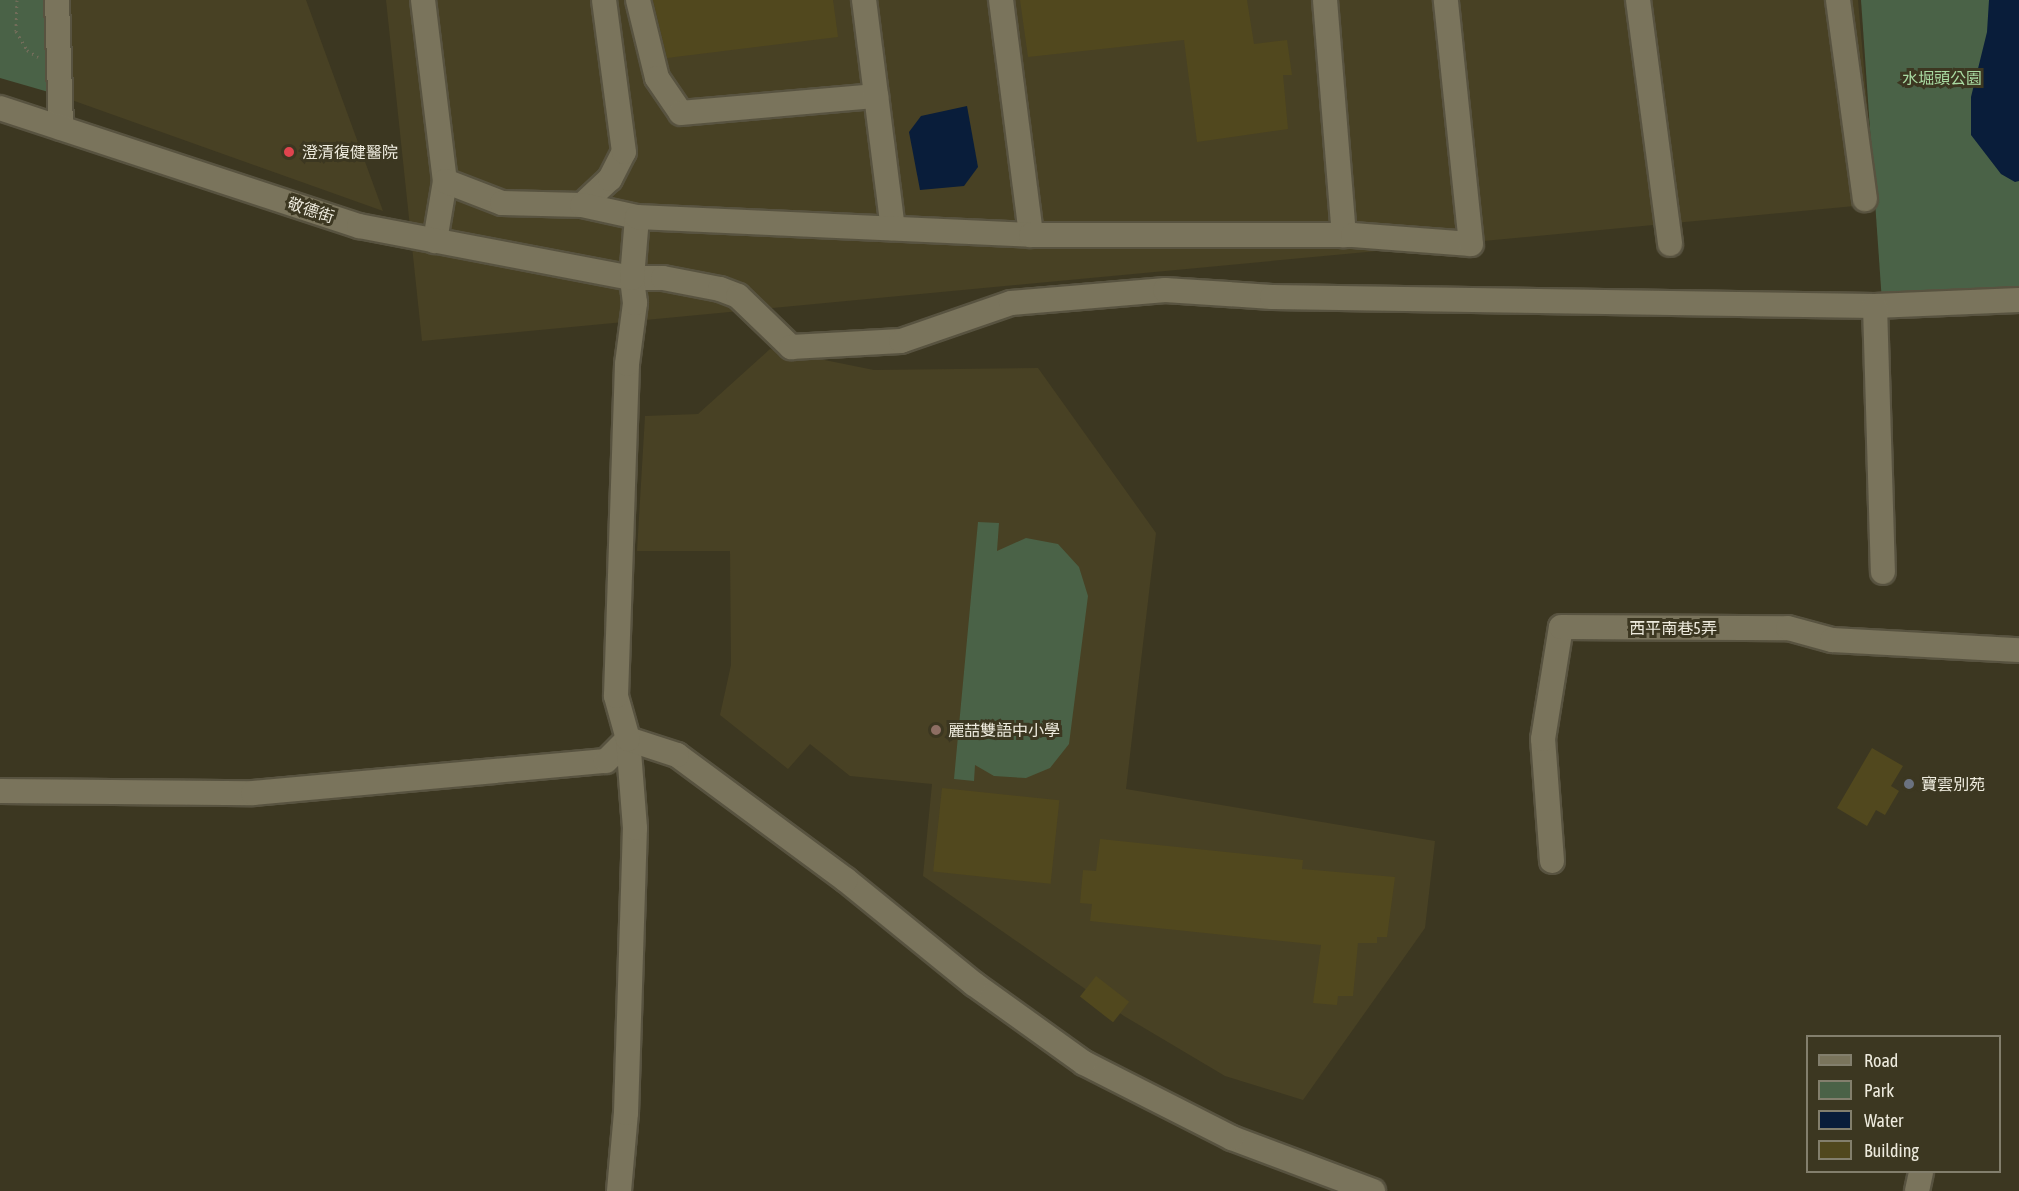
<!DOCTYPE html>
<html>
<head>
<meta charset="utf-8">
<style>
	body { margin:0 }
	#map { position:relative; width:2019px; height:1191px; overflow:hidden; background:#3c3721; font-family:"Asap Condensed","Noto Sans TC",sans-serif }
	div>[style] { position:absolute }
	.built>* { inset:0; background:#484124 }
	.green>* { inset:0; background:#4a6247 }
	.water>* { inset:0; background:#091d3a }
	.building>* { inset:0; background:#51481e; transform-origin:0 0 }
	.path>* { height:3px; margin-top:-1.5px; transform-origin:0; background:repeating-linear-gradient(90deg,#726d5a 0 1.5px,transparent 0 6px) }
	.roads { filter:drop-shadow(2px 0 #585340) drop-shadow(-2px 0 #585340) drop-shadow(0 2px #585340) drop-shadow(0 -2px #585340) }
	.minor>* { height:24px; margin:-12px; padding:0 12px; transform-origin:12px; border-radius:12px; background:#7a745c }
	.dots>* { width:16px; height:16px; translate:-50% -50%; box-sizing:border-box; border:3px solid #3c3721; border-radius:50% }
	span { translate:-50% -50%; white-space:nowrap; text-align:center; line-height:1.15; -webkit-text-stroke:6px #3c3721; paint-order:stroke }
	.park-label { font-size:16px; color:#a9daa2 }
	.poi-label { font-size:16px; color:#eeebde }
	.left { translate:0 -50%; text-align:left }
	.street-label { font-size:16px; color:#eeebde }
	.legend { position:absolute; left:1806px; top:1035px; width:195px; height:138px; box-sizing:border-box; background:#3c3721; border:2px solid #837f6d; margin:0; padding:8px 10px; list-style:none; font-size:18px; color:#eeebde }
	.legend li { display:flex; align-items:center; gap:12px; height:30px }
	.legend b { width:30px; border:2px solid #837f6d }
</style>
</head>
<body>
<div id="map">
	<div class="built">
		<div style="clip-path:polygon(48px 0,306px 0,383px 211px,52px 93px)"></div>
		<div style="clip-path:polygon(386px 0,1858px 0,1876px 204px,422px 341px)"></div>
		<div style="clip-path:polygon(770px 349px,874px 370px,1038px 368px,1156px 533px,1126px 789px,1435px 841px,1425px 928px,1303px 1100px,1225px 1076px,1124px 1016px,923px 876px,932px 784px,850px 776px,810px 744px,788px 769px,720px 715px,731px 665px,730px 551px,637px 551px,645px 416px,698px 414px)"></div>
	</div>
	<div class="green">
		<div style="clip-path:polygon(0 0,53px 0,52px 93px,0 78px)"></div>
		<div style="clip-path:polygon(1861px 0,2019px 0,2019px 293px,1882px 302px)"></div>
		<div style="clip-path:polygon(978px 522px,999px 523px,997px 551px,1026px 538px,1058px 544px,1079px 567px,1088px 596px,1069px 744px,1050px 768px,1026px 778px,994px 776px,975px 765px,974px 781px,954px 779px)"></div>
	</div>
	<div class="water">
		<div style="clip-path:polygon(1989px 0,2019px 0,2019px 181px,2015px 182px,2001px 174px,1971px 135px,1971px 97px,1987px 32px)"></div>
		<div style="clip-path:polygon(967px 106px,978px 167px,964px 186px,920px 190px,909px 132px,921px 116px)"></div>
	</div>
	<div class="building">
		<div style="clip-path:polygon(653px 0,833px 0,838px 37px,667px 58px)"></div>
		<div style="clip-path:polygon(1020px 0,1247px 0,1254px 44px,1287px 40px,1292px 75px,1283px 75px,1288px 129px,1197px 142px,1184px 40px,1028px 57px)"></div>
		<div style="clip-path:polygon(1872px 748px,1903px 766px,1891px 786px,1899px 791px,1885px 815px,1876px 810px,1867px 826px,1837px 808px)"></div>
		<div style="left:942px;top:788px;width:118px;height:84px;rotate:6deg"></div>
		<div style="clip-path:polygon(1100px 839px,1303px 860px,1302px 869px,1395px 877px,1387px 937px,1377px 937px,1377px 943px,1358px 943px,1353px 996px,1338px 996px,1337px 1005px,1313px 1003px,1321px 945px,1090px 921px,1092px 904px,1080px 903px,1083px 870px,1096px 871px)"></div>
		<div style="left:1096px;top:976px;width:42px;height:26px;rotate:38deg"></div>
	</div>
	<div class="path">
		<div style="left:17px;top:0;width:31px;rotate:92deg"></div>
		<div style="left:16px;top:31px;width:22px;rotate:60deg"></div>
		<div style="left:27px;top:50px;width:13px;rotate:32deg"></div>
	</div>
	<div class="roads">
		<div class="minor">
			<div style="left:57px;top:0;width:128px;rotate:88.2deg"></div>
			<div style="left:423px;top:0;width:182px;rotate:83.1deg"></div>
			<div style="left:445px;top:181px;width:61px;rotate:99.5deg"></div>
			<div style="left:638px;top:0;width:80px;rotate:76.3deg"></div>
			<div style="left:657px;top:78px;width:42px;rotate:55.6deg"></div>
			<div style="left:681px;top:113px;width:196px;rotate:-5deg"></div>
			<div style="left:864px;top:0;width:230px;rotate:82.8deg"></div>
			<div style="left:1001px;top:0;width:237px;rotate:82.7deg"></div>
			<div style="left:1325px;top:0;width:236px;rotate:85.4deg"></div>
			<div style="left:1638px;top:0;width:246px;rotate:82.5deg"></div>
			<div style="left:1838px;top:0;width:201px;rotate:82.3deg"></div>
			<div style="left:0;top:108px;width:378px;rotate:18.2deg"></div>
			<div style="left:359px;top:226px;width:278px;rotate:10.8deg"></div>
			<div style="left:632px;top:278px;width:31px"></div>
			<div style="left:663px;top:278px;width:58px;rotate:10.9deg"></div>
			<div style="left:720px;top:289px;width:19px;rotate:21deg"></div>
			<div style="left:738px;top:296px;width:74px;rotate:43.9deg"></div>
			<div style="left:791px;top:347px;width:110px;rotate:-3.1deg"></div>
			<div style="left:901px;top:341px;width:116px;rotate:-19.1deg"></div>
			<div style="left:1011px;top:303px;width:155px;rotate:-4.8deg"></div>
			<div style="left:1165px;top:290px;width:107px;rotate:3.7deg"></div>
			<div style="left:1272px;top:297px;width:603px;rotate:0.86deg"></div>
			<div style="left:1875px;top:306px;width:144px;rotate:-2.4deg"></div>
			<div style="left:445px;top:181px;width:61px;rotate:21.1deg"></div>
			<div style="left:502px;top:203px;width:80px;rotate:1.4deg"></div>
			<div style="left:582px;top:205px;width:38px;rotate:-43deg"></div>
			<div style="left:610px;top:179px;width:30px;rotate:-63deg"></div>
			<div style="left:624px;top:152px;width:153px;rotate:-97.5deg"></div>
			<div style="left:582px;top:205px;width:56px;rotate:12.3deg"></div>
			<div style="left:1875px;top:306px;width:266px;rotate:88.3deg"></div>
			<div style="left:0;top:791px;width:253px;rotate:0.5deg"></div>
			<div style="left:253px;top:793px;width:354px;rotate:-5.2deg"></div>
			<div style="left:606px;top:761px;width:31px;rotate:-45deg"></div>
			<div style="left:1552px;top:861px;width:122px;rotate:-94.2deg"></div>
			<div style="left:1543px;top:739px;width:113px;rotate:-80.9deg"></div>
			<div style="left:1561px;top:627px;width:227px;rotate:0.3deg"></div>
			<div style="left:1788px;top:628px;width:46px;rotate:15.3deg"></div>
			<div style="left:1832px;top:640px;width:187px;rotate:3.1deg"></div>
			<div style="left:619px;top:1191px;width:78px;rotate:-84.9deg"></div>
			<div style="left:626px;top:1113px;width:285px;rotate:-88.2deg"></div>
			<div style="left:635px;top:828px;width:89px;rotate:-94.5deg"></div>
			<div style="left:1373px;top:1191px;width:151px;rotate:-159.4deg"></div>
			<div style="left:1232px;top:1138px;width:166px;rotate:-153.1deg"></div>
			<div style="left:1084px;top:1063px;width:135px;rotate:-144.3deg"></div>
			<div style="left:974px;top:984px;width:165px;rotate:-140.9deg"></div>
			<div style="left:846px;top:880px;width:210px;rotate:-143.5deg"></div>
			<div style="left:677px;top:755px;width:52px;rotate:-161.9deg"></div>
			<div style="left:628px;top:739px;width:45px;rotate:-105.6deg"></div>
			<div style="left:616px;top:696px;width:332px;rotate:-88.1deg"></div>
			<div style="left:627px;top:364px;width:62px;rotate:-82.5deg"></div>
			<div style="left:635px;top:303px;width:25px;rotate:-97deg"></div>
			<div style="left:632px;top:278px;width:61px;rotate:-85.3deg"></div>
			<div style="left:637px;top:217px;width:394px;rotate:2.6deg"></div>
			<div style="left:1031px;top:235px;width:322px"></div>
			<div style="left:1353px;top:235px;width:118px;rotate:4.4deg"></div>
			<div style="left:1471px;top:244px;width:245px;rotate:-95.9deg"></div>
			<div style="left:1917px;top:1191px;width:19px;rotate:-78deg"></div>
		</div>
	</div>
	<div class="dots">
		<div style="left:289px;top:152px;background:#e0444e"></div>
		<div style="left:936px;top:730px;background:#8d6e63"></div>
		<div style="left:1909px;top:784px;background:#6b7280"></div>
	</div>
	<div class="park-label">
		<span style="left:1942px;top:78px">水堀頭公園</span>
	</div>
	<div class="poi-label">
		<span class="left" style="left:302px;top:152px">澄清復健醫院</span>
		<span class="left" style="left:948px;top:730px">麗喆雙語中小學</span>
		<span class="left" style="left:1921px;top:784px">寶雲別苑</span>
	</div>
	<div class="street-label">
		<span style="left:311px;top:210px;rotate:18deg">敬德街</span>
		<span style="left:1673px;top:628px">西平南巷5弄</span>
	</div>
	<ul class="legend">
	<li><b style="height:8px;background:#7a745c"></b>Road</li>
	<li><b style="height:16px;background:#4a6247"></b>Park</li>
	<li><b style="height:16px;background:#091d3a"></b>Water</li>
	<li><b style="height:16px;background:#51481e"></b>Building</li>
	</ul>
</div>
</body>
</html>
